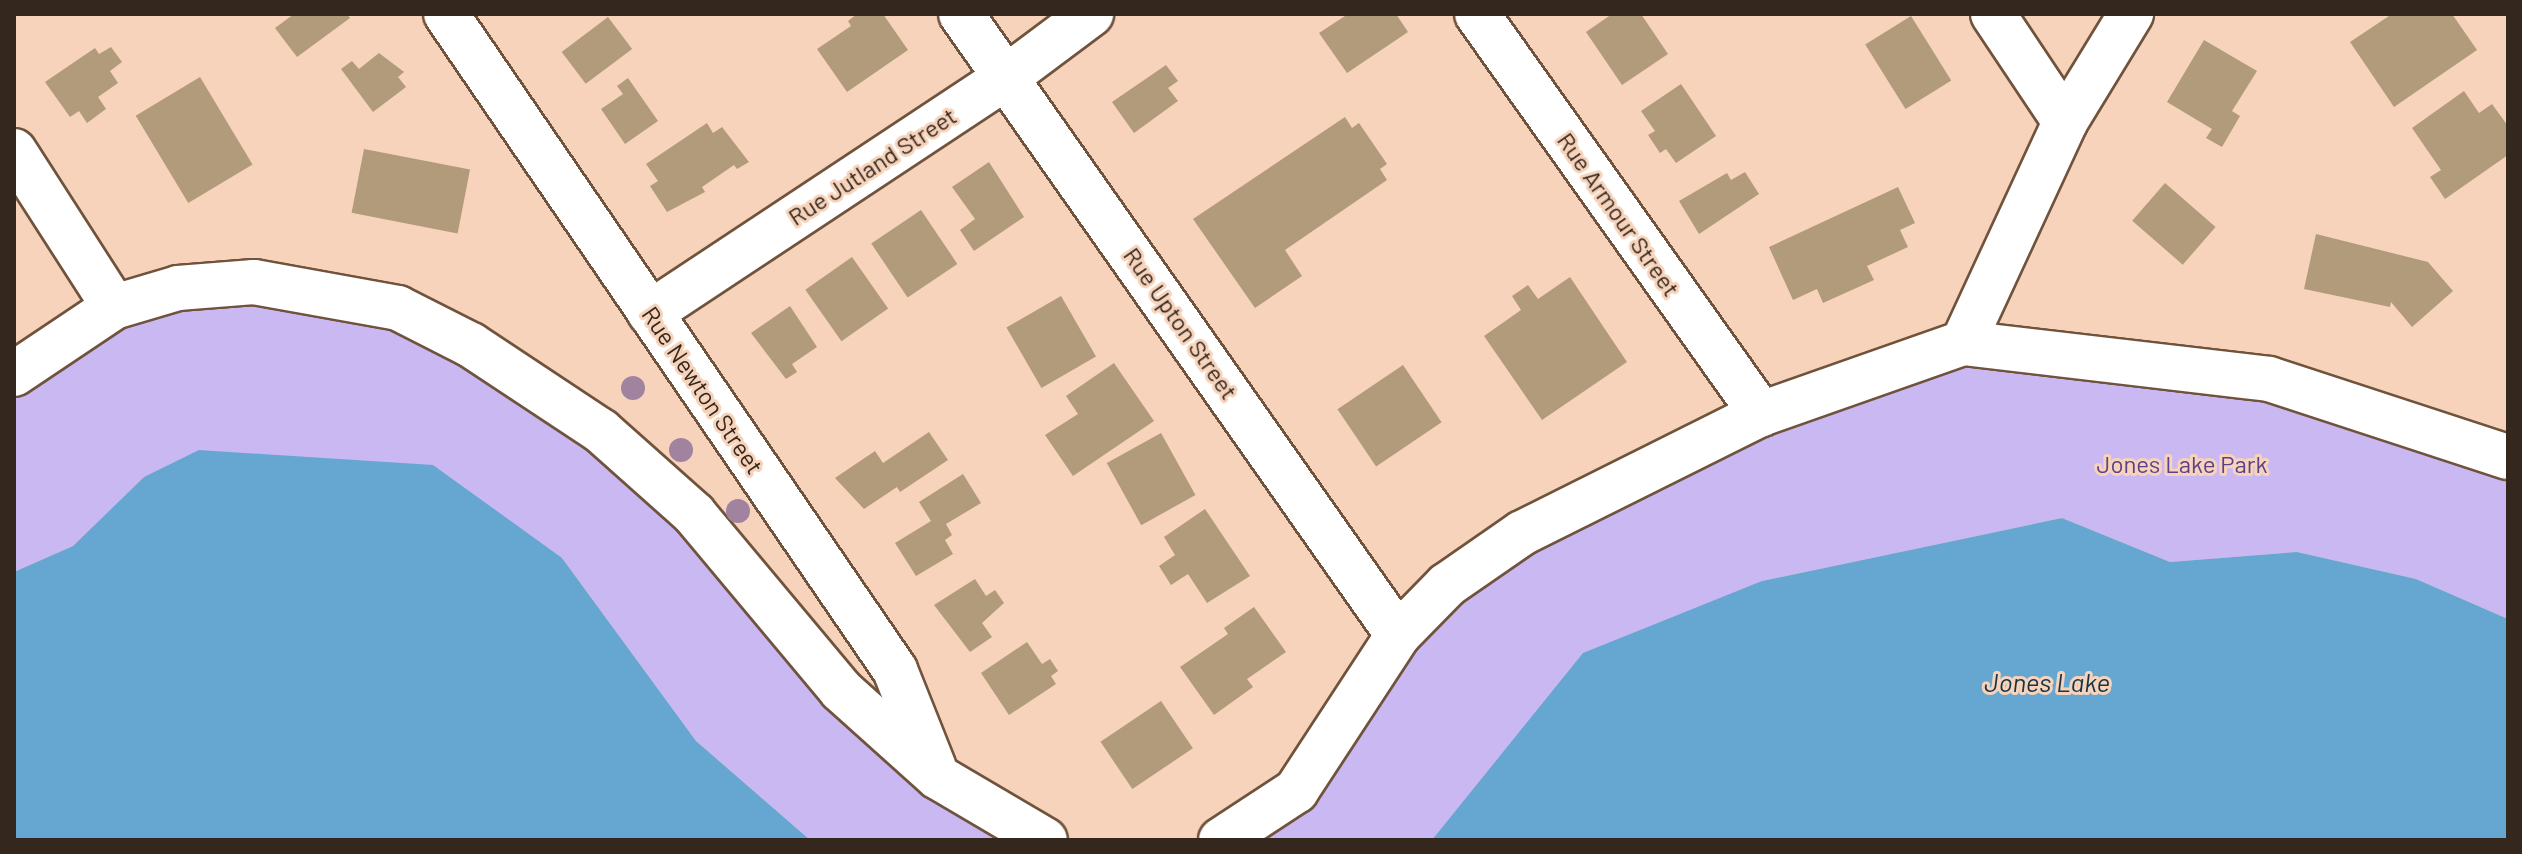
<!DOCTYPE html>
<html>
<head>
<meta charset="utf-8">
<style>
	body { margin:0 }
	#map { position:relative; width:2522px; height:854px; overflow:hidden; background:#f6d3ba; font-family:Barlow,sans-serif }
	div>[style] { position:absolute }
	.green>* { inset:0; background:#c9b8f2 }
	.water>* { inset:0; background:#66a7d1 }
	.building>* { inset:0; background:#b19b7b; transform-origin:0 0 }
	.roads { filter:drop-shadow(2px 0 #70533d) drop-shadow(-2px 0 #70533d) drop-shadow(0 2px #70533d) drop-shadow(0 -2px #70533d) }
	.minor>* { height:44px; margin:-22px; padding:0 22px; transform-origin:22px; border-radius:22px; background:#fff }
	.trees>* { width:24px; height:24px; margin:-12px; border-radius:50%; background:#a183a0 }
	span { translate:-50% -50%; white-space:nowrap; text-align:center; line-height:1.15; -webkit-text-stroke:6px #f6d3ba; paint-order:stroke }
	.street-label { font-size:24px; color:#34271e }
	.park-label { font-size:24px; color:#5b418b }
	.water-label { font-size:26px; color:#163446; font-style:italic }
	.frame { position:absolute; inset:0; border:16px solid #34271e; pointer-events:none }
</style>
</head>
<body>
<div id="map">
	<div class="green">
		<i style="clip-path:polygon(178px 288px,398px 308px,601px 431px,841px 690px,1045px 840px,810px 840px,696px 741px,562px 558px,144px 477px,73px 546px,14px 572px,14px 374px)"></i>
		<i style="clip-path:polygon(1963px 343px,2269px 379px,2508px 457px,2508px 619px,2416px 579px,2297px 552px,2170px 562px,2062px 518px,1762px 581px,1432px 840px,1221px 840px,1296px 791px,1447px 585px)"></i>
	</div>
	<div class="water">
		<i style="clip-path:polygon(199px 450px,433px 465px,562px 558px,696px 741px,810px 840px,14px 840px,14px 572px,73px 546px,144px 477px)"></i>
		<i style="clip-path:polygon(2062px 518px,2170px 562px,2297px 552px,2416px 579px,2508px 619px,2508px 840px,1432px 840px,1583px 653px,1762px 581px)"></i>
	</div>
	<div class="building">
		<i style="clip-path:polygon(294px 14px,347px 14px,350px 18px,297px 57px,275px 28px)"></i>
		<i style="clip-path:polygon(857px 14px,883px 14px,908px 50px,847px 92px,817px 49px,851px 26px,848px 21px)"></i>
		<i style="clip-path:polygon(1348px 14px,1396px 14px,1408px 32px,1347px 73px,1319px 33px)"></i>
		<i style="clip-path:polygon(1612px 14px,1641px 14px,1668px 54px,1622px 85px,1586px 32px)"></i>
		<i style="clip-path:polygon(2392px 14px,2452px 14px,2477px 50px,2394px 107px,2350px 42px)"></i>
		<i style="left:1911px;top:16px;width:76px;height:54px;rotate:58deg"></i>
		<i style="left:608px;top:17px;width:40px;height:58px;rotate:53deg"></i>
		<i style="clip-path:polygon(2204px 40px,2257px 71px,2232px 111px,2240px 116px,2222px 147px,2206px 138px,2212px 129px,2167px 102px)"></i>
		<i style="clip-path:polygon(111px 47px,122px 62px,110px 71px,118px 83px,98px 97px,106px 109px,87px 123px,79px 111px,70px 117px,45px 82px,95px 48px,99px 54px)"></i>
		<i style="clip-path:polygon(379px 53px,404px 72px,398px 77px,406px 87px,373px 112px,341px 69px,352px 61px,359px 69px)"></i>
		<i style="clip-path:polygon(1166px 65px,1178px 81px,1168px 88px,1178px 101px,1134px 133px,1112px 102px)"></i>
		<i style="left:200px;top:77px;width:102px;height:75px;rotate:59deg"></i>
		<i style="clip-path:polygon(628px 78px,658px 121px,625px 144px,601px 109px,623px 94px,617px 86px)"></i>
		<i style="clip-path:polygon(1681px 84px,1716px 136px,1676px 163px,1666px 149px,1660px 153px,1648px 135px,1655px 131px,1641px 111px)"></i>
		<i style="clip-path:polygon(2464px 91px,2479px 113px,2492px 104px,2508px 126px,2508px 155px,2445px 199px,2430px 177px,2441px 170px,2412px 128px)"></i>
		<i style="clip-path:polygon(1345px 117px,1352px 128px,1359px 123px,1387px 164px,1380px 169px,1387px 180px,1285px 250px,1302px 276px,1255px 308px,1193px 219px)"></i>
		<i style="clip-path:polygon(707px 123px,713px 133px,722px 127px,749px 162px,737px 169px,734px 165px,702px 187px,705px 192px,667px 212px,650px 186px,658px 181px,646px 164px)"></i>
		<i style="left:364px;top:149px;width:108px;height:65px;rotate:11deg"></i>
		<i style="clip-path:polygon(989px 162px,1024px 217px,974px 251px,960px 230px,975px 219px,952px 187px)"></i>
		<i style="clip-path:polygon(1745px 172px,1759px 194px,1699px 234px,1679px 201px,1727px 173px,1731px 180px)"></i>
		<i style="left:2165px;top:183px;width:67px;height:50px;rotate:41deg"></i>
		<i style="clip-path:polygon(1898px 187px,1915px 223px,1900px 230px,1908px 247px,1867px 266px,1874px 280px,1823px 303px,1817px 289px,1793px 300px,1769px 247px)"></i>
		<i style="left:921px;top:210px;width:65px;height:60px;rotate:56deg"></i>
		<i style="clip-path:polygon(2316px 234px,2428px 262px,2453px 291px,2412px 327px,2391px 302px,2390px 307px,2304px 289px)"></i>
		<i style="left:852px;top:257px;width:63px;height:57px;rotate:55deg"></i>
		<i style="clip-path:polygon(1570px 277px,1627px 362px,1542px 420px,1484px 336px,1521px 310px,1512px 296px,1528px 285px,1538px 299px)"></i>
		<i style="left:1061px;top:296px;width:70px;height:63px;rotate:60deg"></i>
		<i style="clip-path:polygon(790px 306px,817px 347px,792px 364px,797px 372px,786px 379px,751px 333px)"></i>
		<i style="clip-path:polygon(1114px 363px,1154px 421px,1073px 476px,1045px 435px,1078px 414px,1066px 396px)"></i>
		<i style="left:1403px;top:365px;width:69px;height:79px;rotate:56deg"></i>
		<i style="clip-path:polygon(929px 432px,948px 460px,900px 492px,897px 487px,864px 509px,835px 478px,875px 451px,883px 463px)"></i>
		<i style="left:1161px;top:433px;width:71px;height:62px;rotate:61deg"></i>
		<i style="clip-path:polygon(963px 474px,981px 503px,946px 524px,952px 535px,945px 540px,953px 554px,916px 576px,895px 543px,931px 521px,919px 502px)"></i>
		<i style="clip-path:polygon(1205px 509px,1250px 576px,1207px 603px,1188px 574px,1171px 585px,1159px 566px,1175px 555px,1164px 537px)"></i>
		<i style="clip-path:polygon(975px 579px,986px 596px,995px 590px,1004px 603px,982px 623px,992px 637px,970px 652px,934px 605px)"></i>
		<i style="clip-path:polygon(1254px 607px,1286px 652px,1247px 679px,1253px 687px,1214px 715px,1180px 667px,1228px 634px,1224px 628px)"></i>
		<i style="clip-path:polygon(1027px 642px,1042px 664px,1050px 659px,1058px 671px,1051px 676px,1056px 684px,1009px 715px,981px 673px)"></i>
		<i style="left:1161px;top:701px;width:57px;height:73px;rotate:56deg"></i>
	</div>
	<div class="roads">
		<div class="minor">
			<i style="left:446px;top:14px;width:795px;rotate:55.61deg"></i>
			<i style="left:895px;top:670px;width:105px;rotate:68.3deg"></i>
			<i style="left:961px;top:14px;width:759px;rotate:54.87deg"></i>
			<i style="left:1477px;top:14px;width:491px;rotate:54.6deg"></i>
			<i style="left:1993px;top:14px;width:130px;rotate:56.3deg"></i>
			<i style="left:14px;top:151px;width:185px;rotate:57.3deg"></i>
			<i style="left:650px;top:313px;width:424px;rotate:-33.5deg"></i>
			<i style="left:1004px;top:79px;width:109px;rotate:-36.8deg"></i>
			<i style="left:1963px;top:343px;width:243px;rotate:-65.2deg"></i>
			<i style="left:2065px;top:122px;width:127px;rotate:-58.6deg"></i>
			<i style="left:14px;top:374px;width:120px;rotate:-33.8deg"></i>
			<i style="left:114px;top:307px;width:67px;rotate:-16.5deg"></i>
			<i style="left:178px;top:288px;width:76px;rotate:-4.5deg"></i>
			<i style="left:254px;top:282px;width:146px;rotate:10.2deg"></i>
			<i style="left:398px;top:308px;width:82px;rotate:26.9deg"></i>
			<i style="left:471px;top:345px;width:156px;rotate:33.5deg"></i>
			<i style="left:601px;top:431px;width:125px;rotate:41.7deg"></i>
			<i style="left:694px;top:514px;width:229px;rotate:50.1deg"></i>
			<i style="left:841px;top:690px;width:130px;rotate:41.9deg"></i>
			<i style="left:938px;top:777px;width:124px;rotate:30.5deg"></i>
			<i style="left:1221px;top:840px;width:90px;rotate:-33.2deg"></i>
			<i style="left:1296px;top:791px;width:186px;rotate:-56.8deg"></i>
			<i style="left:1398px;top:635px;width:70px;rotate:-45.6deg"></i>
			<i style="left:1447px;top:585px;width:91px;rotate:-34.7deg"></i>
			<i style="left:1522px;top:533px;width:267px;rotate:-26.5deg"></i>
			<i style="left:1761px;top:414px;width:214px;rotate:-19.4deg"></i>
			<i style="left:1963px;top:343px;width:308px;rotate:6.7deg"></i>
			<i style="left:2269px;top:379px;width:251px;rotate:18.1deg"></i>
		</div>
	</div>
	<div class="trees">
		<i style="left:633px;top:388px"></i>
		<i style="left:681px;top:450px"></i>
		<i style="left:738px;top:511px"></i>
	</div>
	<div class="street-label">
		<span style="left:872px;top:166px;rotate:-33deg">Rue Jutland Street</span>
		<span style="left:1619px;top:214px;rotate:55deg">Rue Armour Street</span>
		<span style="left:1181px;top:323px;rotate:55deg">Rue Upton Street</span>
		<span style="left:703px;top:390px;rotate:56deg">Rue Newton Street</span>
	</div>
	<div class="park-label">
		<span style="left:2182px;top:464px">Jones Lake Park</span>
	</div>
	<div class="water-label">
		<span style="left:2047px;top:682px">Jones Lake</span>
	</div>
	<div class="frame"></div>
</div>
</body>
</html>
